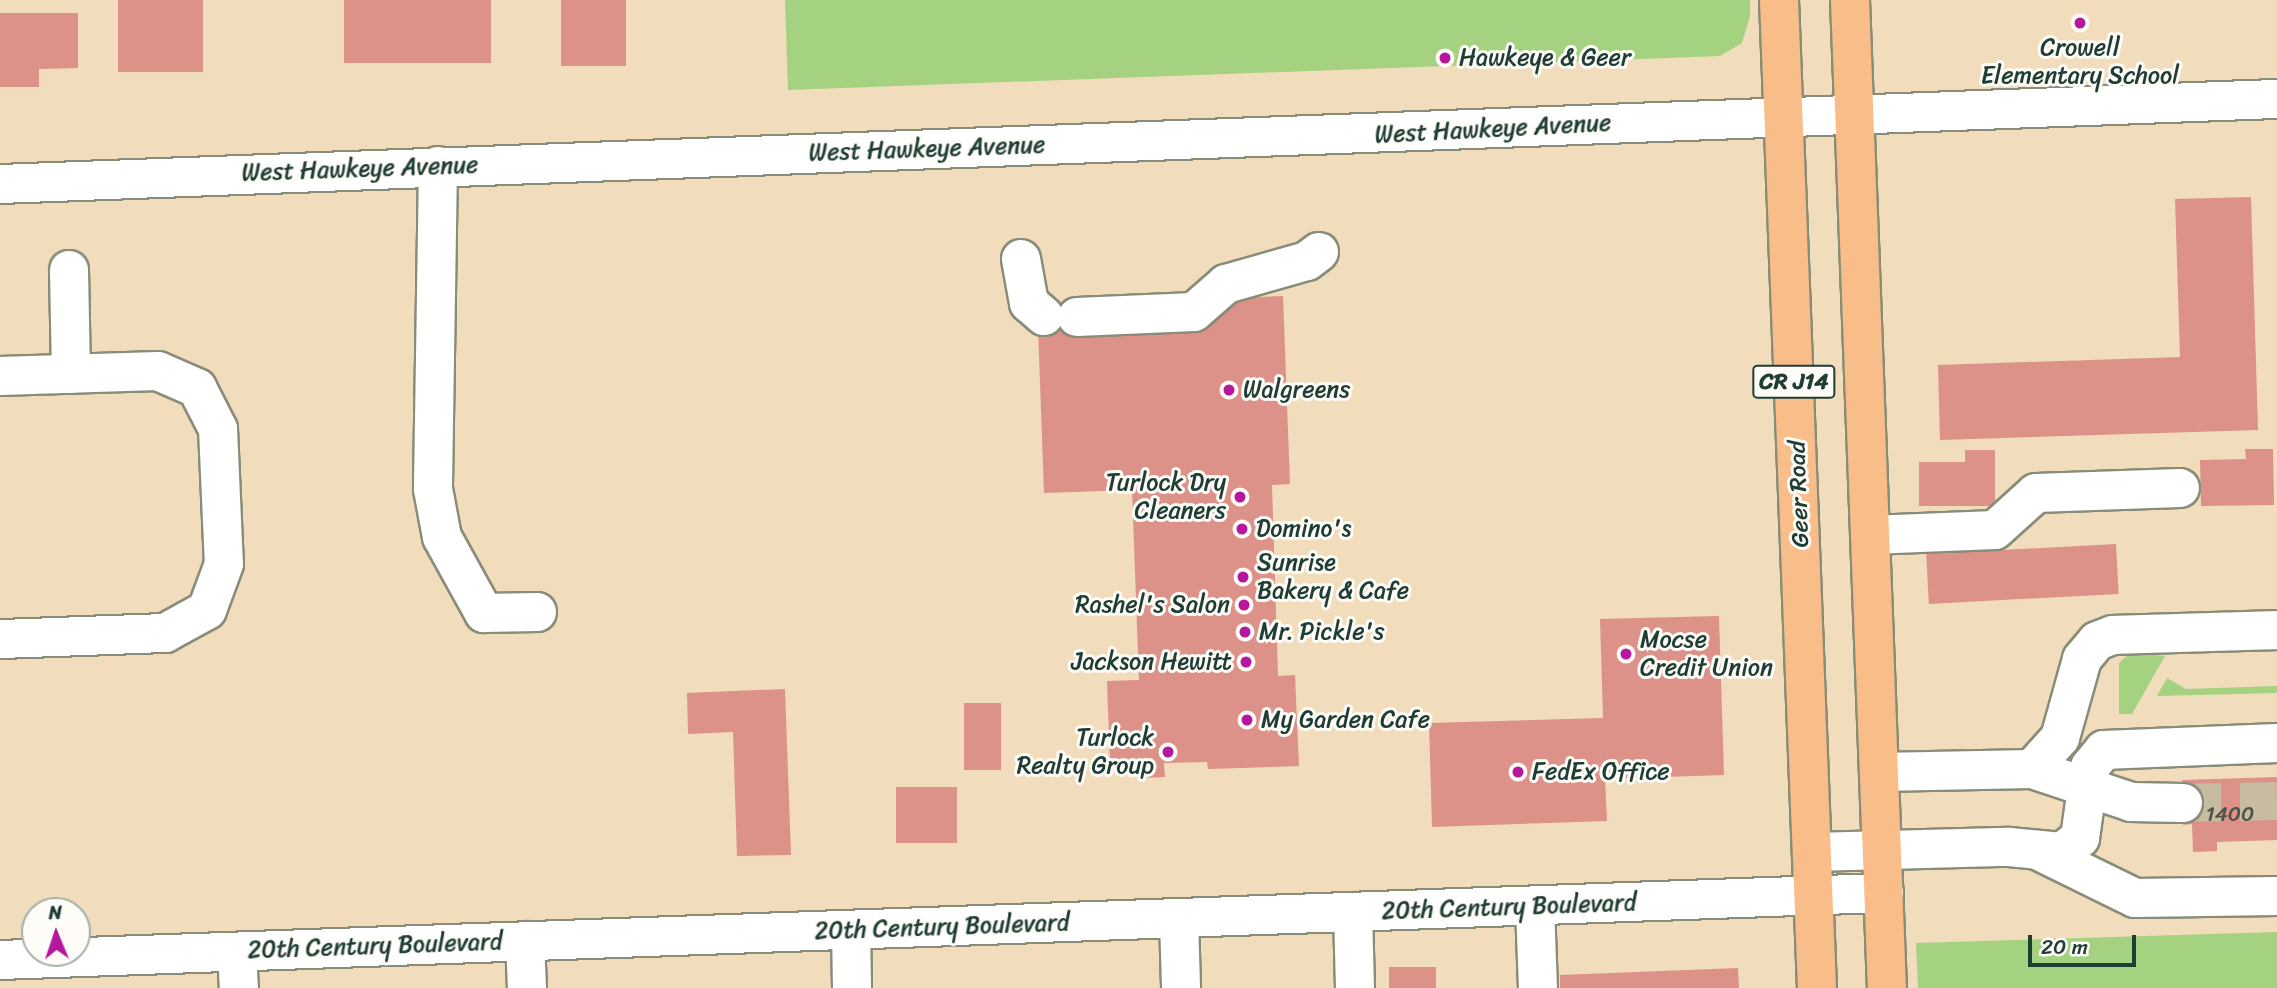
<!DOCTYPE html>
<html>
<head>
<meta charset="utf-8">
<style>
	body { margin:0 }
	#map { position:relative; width:2277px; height:988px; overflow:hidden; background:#f1dcbc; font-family:Sriracha,sans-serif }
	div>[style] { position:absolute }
	.green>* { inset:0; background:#a4d280 }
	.building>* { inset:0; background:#dc9189; transform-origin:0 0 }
	.minor-tunnel>* { height:38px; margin-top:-19px; transform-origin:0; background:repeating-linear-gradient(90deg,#c7bca1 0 38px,transparent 0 57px) }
	.roads { filter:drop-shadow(2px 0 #888c78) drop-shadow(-2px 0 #888c78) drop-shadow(0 2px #888c78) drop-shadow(0 -2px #888c78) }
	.minor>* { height:38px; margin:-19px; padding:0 19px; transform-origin:19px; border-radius:19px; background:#fff }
	.major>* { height:38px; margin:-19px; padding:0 19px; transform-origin:19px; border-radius:19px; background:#f8bd89 }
	.dots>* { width:19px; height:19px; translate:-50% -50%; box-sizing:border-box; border:4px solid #fdfcf7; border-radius:50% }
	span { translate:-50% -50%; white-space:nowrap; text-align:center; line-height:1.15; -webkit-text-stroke:6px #fdfcf7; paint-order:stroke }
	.number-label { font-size:21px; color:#4e5249 }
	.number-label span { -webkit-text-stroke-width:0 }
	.shield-label span { padding:2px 5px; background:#fdfcf7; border:2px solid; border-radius:5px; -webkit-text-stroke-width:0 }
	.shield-label { font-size:23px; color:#1f3d34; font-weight:700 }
	.poi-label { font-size:24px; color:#1f3d34 }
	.left { translate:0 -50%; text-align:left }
	.right { translate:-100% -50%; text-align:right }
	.street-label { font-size:24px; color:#1f3d34 }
	.north { position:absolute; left:21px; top:897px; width:70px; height:70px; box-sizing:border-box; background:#fdfcf7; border:2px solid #a4b0a9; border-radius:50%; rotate:358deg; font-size:19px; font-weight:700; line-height:28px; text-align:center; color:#1f3d34 }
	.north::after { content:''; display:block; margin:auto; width:24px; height:32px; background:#b5179e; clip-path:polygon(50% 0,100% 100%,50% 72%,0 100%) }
	.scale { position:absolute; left:2028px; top:935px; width:108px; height:32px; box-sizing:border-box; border:4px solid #1f3d34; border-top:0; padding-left:9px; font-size:21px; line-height:24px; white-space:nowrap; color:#1f3d34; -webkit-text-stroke:5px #fdfcf7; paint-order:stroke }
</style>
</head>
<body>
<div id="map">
	<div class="green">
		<i style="clip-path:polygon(785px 0,1750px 0,1750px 16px,1742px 43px,1720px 56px,788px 90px)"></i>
		<i style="clip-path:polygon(2130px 653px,2165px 656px,2132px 714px,2119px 714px,2119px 663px)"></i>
		<i style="clip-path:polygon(2167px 678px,2186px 689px,2277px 686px,2277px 693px,2157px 696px)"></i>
		<i style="clip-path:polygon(2277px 932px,2277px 988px,1918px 988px,1916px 943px)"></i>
	</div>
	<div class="building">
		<i style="left:118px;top:0;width:85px;height:72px"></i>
		<i style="left:344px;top:0;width:147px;height:63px"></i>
		<i style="left:561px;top:0;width:65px;height:66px"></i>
		<i style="clip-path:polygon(0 13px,78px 13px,78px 68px,39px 69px,39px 87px,0 87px)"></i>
		<i style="clip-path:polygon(2251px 197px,2258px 430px,1940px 440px,1938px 365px,2180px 357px,2175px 199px)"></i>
		<i style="clip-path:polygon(1283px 296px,1290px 484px,1272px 485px,1278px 676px,1295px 675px,1299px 766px,1208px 769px,1207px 762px,1164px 763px,1165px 777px,1141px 778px,1141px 763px,1110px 764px,1107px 681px,1139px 680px,1132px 490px,1044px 493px,1038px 328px,1044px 303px,1077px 302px,1078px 325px,1216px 320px,1215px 299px)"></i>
		<i style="clip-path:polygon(2245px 449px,2273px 449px,2274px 505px,2201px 506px,2200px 460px,2246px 459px)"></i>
		<i style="clip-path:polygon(1965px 450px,1995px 450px,1995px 506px,1919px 506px,1919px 462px,1965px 462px)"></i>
		<i style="left:2116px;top:544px;width:50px;height:190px;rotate:87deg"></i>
		<i style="clip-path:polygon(1719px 616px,1724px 775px,1605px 779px,1607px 821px,1432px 827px,1429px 723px,1603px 718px,1600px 619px)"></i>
		<i style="clip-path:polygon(785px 689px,791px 855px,737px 856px,733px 732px,688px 734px,687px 693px)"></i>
		<i style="left:964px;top:703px;width:37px;height:67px"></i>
		<i style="clip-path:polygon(2277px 777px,2277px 840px,2217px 842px,2217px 851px,2193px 852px,2192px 824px,2183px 825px,2182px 780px)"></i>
		<i style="left:957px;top:787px;width:56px;height:61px;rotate:90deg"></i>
		<i style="left:1436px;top:967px;width:21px;height:47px;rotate:90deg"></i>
		<i style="clip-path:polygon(1738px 968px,1739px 988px,1560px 988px,1560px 975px)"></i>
	</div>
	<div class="minor-tunnel">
		<i style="left:2183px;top:803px;width:94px;rotate:-1.2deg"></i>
	</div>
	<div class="roads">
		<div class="minor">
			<i style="left:438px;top:166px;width:323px;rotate:90.9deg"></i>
			<i style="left:433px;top:489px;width:49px;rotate:79.4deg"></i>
			<i style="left:442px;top:537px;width:87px;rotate:61.1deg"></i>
			<i style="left:484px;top:613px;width:53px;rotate:-1.1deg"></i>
			<i style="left:0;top:184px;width:2279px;rotate:-2.14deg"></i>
			<i style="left:1021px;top:259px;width:45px;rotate:79.7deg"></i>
			<i style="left:1029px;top:303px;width:20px;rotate:41deg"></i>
			<i style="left:69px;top:270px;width:104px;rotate:88.9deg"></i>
			<i style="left:1077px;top:317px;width:117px;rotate:-2.4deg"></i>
			<i style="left:1194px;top:312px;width:43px;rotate:-41.2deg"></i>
			<i style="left:1226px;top:284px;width:84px;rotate:-15.9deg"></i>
			<i style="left:1307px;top:261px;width:15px;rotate:-37deg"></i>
			<i style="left:0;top:376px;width:158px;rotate:-1.8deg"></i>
			<i style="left:158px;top:371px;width:43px;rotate:23.6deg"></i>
			<i style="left:197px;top:388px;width:46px;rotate:62.9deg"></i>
			<i style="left:218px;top:429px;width:135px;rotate:87.5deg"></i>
			<i style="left:224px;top:564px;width:49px;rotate:110.3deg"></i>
			<i style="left:207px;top:610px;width:48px;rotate:151.3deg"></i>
			<i style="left:165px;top:633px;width:165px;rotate:177.9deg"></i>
			<i style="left:1870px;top:535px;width:125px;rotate:-2.3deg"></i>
			<i style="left:1995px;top:530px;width:55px;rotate:-42.1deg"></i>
			<i style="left:2036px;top:493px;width:144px;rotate:-2deg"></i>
			<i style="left:2032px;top:769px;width:42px;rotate:-47.9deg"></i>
			<i style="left:2060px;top:738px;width:82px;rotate:-74.4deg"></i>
			<i style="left:2082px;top:659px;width:23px;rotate:-50deg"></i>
			<i style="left:2097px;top:641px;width:17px;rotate:-21deg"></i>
			<i style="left:2113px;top:635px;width:164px;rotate:-1.7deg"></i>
			<i style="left:1879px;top:772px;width:153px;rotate:-1.1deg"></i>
			<i style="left:2032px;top:769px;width:104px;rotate:18.4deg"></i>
			<i style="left:2131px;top:802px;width:52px;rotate:1.1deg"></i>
			<i style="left:2039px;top:851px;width:107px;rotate:26.1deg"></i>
			<i style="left:2135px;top:898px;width:142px;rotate:-0.8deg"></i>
			<i style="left:1812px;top:852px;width:197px;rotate:-1.5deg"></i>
			<i style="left:2009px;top:847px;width:53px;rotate:5.4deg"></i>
			<i style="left:2062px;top:852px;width:23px;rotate:-38deg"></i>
			<i style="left:2080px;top:838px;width:72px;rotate:-82deg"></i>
			<i style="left:2090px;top:767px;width:22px;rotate:-51deg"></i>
			<i style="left:2104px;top:750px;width:173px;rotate:-2.3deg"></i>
			<i style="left:1535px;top:907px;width:81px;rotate:87.9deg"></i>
			<i style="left:1353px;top:912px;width:76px;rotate:88.5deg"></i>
			<i style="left:1179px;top:919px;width:69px;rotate:88.3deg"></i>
			<i style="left:851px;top:930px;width:58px;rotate:89deg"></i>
			<i style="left:525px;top:941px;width:47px;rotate:87.6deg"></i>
			<i style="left:237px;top:952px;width:36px;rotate:87deg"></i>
			<i style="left:0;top:960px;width:1885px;rotate:-2.04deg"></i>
		</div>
		<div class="major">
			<i style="left:1779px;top:0;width:989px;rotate:87.8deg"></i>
			<i style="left:1850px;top:0;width:989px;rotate:87.86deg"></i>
		</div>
	</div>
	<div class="dots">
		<i style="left:2080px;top:23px;background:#b5179e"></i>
		<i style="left:1445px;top:58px;background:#b5179e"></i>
		<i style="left:1229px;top:390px;background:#b5179e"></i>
		<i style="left:1240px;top:497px;background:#b5179e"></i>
		<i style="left:1242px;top:529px;background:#b5179e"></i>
		<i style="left:1243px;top:577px;background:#b5179e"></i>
		<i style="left:1244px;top:605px;background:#b5179e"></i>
		<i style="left:1245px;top:632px;background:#b5179e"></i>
		<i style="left:1626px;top:654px;background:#b5179e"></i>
		<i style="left:1246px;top:662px;background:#b5179e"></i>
		<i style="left:1247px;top:720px;background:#b5179e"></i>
		<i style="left:1168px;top:752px;background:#b5179e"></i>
		<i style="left:1518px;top:772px;background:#b5179e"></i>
	</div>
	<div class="number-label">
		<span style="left:2230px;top:814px">1400</span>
	</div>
	<div class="shield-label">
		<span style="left:1794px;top:382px">CR J14</span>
	</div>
	<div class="poi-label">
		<span style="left:2080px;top:62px">Crowell<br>Elementary School</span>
		<span class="left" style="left:1459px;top:58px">Hawkeye &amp; Geer</span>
		<span class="left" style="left:1243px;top:390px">Walgreens</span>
		<span class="right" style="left:1226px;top:497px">Turlock Dry<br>Cleaners</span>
		<span class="left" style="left:1256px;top:529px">Domino's</span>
		<span class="left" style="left:1257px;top:577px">Sunrise<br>Bakery &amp; Cafe</span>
		<span class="right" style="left:1230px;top:605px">Rashel's Salon</span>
		<span class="left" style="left:1259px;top:632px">Mr. Pickle's</span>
		<span class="left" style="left:1640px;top:654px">Mocse<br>Credit Union</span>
		<span class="right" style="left:1232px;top:662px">Jackson Hewitt</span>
		<span class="left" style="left:1261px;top:720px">My Garden Cafe</span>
		<span class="right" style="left:1154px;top:752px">Turlock<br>Realty Group</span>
		<span class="left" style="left:1532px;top:772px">FedEx Office</span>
	</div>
	<div class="street-label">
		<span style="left:1493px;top:129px;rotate:-3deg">West Hawkeye Avenue</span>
		<span style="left:927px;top:149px;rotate:-2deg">West Hawkeye Avenue</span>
		<span style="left:360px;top:169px;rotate:-2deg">West Hawkeye Avenue</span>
		<span style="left:1799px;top:494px;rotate:-92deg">Geer Road</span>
		<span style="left:1509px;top:907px;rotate:-2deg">20th Century Boulevard</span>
		<span style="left:942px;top:927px;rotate:-2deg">20th Century Boulevard</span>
		<span style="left:375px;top:946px;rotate:-2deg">20th Century Boulevard</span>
	</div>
	<div class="north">N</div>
	<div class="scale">20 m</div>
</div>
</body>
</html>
